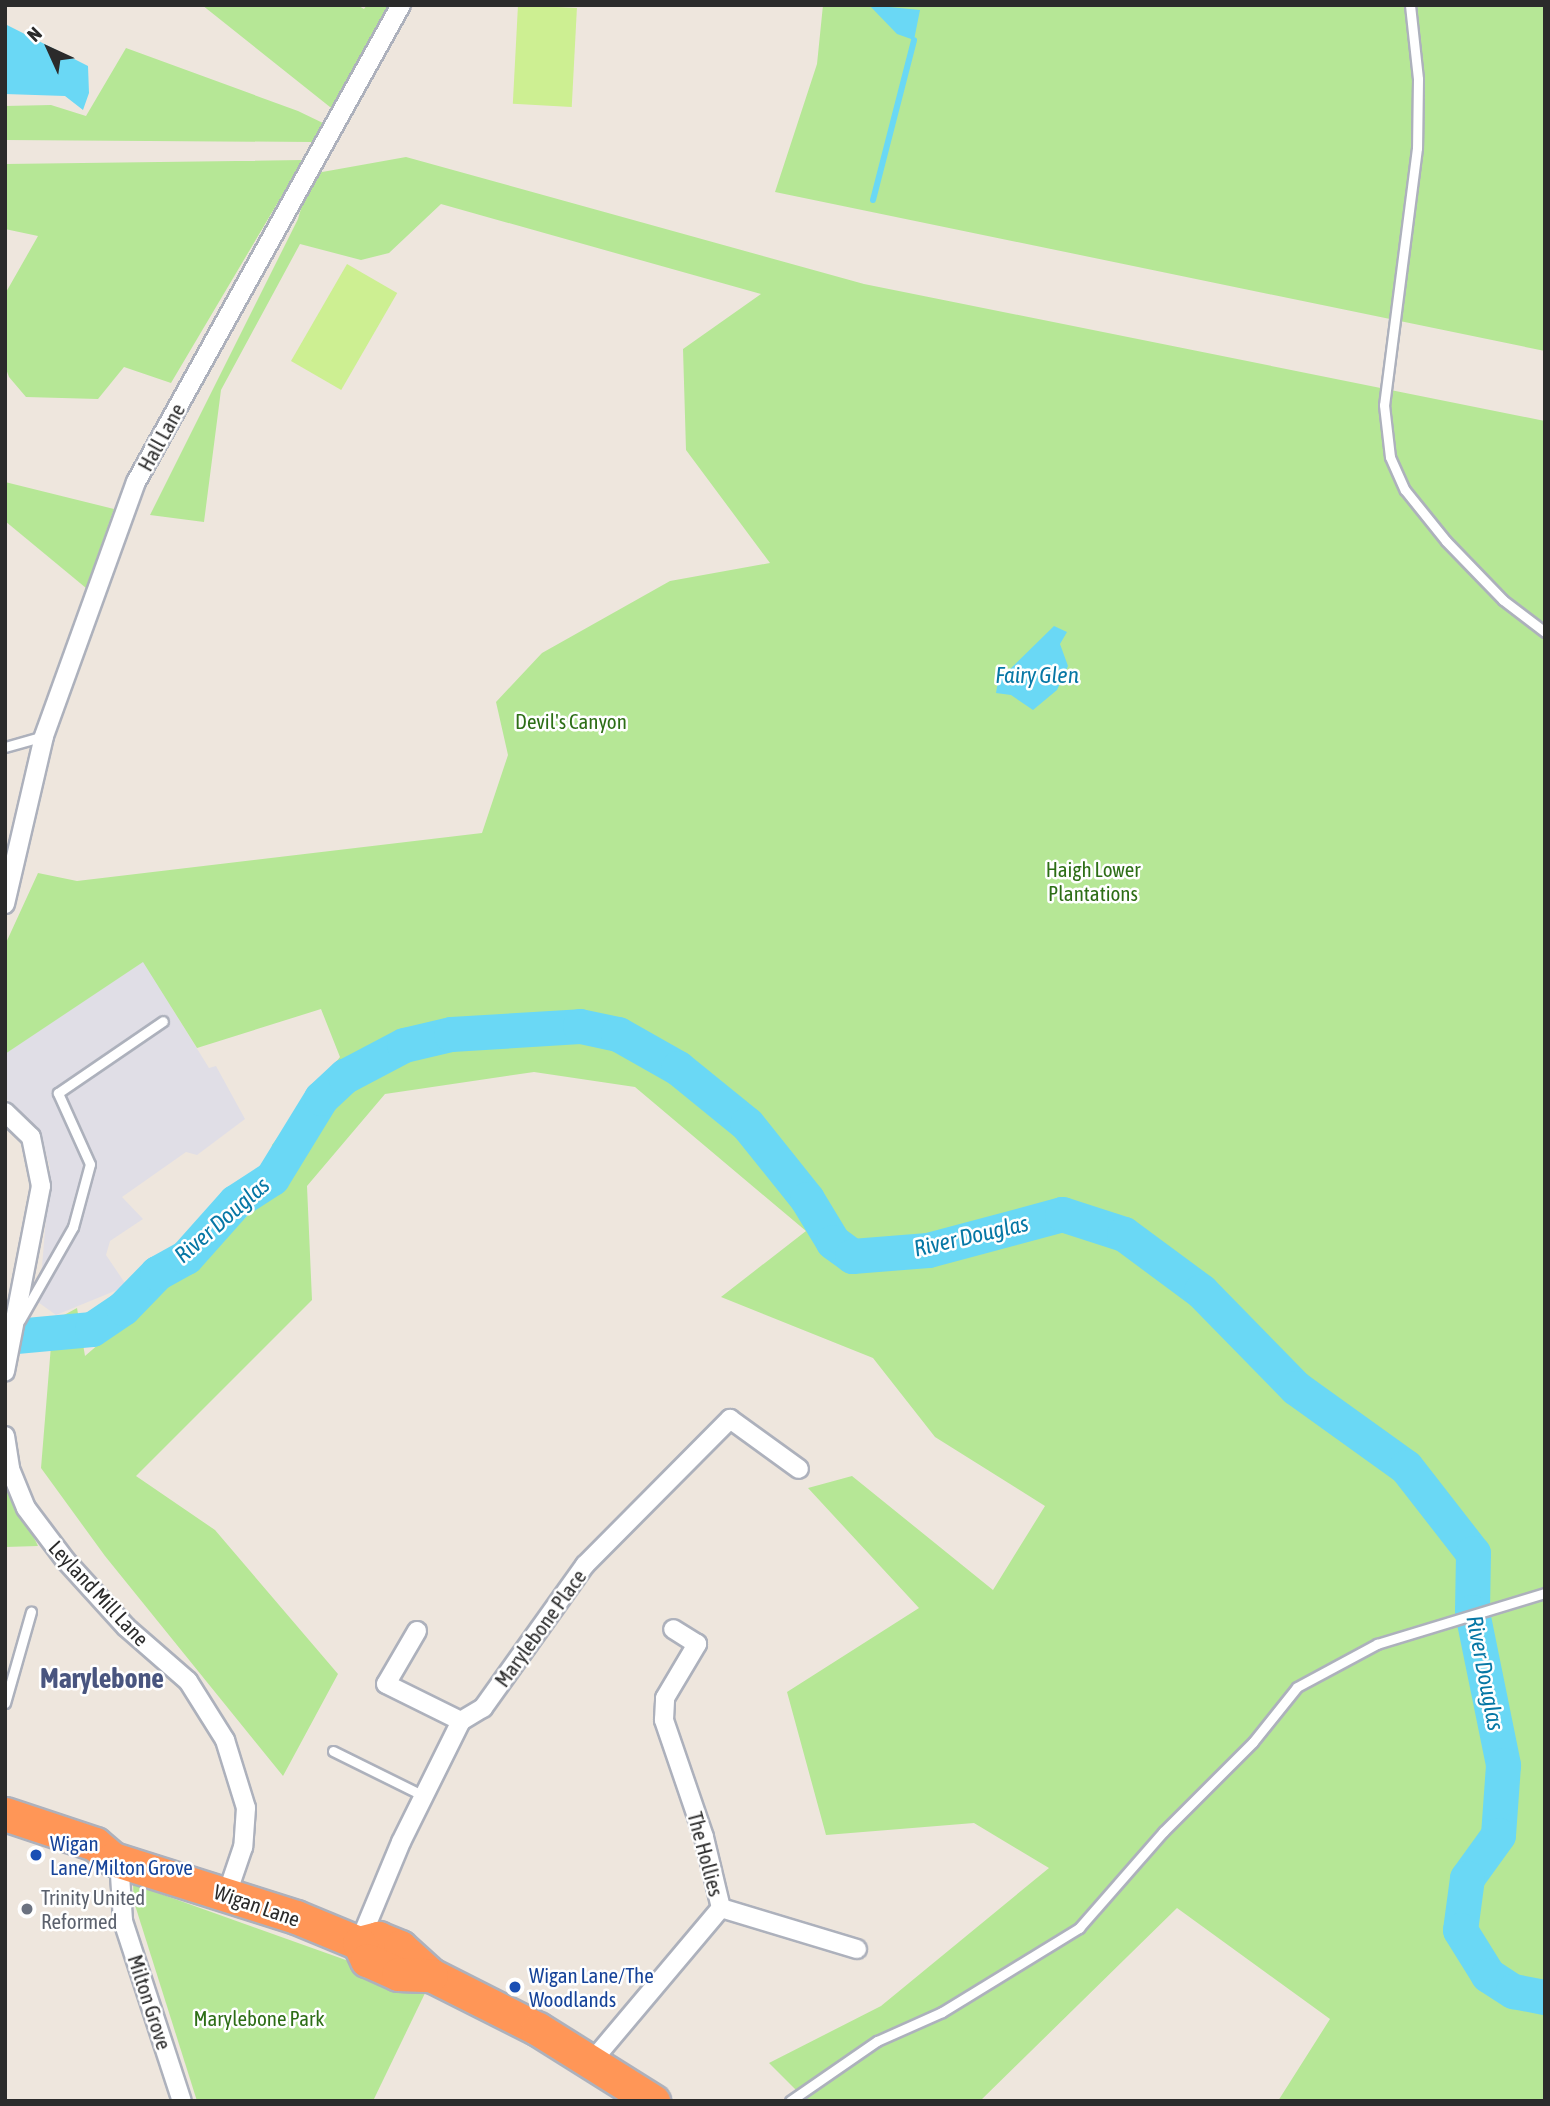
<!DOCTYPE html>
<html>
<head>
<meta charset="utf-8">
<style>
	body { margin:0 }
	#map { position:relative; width:1550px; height:2106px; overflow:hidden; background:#eee6dd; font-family:"Asap Condensed",sans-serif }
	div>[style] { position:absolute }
	.industrial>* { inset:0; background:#e0dee6 }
	.green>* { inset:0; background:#b6e796 }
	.pitch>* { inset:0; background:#cdef92; transform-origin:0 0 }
	.water>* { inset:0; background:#6ad8f5 }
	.stream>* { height:6px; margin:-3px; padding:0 3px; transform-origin:3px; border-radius:3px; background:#6ad8f5 }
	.river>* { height:35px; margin:-17.5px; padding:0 17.5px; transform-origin:17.5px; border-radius:17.5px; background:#6ad8f5 }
	.roads { filter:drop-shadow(2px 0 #adb1bc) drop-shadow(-2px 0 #adb1bc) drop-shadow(0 2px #adb1bc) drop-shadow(0 -2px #adb1bc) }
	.lane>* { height:9px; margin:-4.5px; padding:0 4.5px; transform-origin:4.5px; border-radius:4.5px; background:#fff }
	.street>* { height:18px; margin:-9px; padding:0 9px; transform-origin:9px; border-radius:9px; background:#fff }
	.highway>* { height:33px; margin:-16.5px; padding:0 16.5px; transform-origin:16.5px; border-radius:16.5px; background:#ff9657 }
	.dots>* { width:19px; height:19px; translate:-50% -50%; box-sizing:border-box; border:4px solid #fff; border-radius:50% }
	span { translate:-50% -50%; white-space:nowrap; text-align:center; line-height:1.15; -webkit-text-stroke:5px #fff; paint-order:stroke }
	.street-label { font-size:21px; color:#2b2b2b }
	.park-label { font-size:21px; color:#2d6e16 }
	.transit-label { font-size:21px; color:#164399 }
	.left { translate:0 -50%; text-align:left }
	.worship-label { font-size:21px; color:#5b616d }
	.water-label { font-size:23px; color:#0677a5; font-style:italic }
	.district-label { font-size:28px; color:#49557f; font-weight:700 }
	.frame { position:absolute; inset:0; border:7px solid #2b2b2b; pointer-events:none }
	.north { position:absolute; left:14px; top:14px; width:70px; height:70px; -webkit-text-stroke:5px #fff; paint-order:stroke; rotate:315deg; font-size:19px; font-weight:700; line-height:28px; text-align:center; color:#2b2b2b }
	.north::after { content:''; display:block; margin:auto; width:24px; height:32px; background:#2b2b2b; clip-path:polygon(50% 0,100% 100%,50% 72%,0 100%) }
</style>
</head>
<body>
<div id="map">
	<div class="industrial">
		<i style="clip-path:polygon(123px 897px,164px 995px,209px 1068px,216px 1066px,245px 1119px,197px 1155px,186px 1152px,122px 1197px,143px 1219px,110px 1241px,106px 1255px,127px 1286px,56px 1315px,31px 1297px,42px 1267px,50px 1168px,42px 1138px,5px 1097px,5px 969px)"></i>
	</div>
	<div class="green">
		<i style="clip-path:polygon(202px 5px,357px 5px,364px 9px,367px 5px,396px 5px,335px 111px)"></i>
		<i style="clip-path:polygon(823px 5px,1545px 5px,1545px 351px,775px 192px,817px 64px)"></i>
		<i style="clip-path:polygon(126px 48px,298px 111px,325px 124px,312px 142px,5px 140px,5px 106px,51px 105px,86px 116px)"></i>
		<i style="clip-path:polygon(406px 157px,864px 284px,1545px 421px,1545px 2101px,1278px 2101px,1330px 2019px,1177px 1908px,980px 2101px,807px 2101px,769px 2063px,881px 2006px,1049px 1868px,974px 1823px,826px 1835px,787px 1692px,919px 1608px,808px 1488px,852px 1476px,993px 1590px,1045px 1506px,935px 1437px,873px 1358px,721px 1297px,806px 1231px,635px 1087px,534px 1072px,385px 1094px,307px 1186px,312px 1300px,136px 1476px,215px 1530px,338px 1674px,283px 1776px,105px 1556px,41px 1468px,53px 1321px,77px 1308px,85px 1356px,267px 1199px,272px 1145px,340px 1057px,321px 1009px,197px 1048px,143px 962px,5px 1054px,5px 945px,38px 873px,77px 881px,482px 833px,508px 755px,496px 702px,542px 653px,670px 581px,770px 563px,686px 450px,683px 349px,761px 294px,441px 204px,389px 253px,361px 260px,300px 244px,221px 390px,204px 522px,150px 515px,298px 219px,311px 174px)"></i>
		<i style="clip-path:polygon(303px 160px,171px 383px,124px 367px,98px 399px,26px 397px,9px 377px,5px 366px,5px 294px,38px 236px,5px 229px,5px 164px)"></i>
		<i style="clip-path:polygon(5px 482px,114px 509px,86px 588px,5px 521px)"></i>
		<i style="clip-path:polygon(5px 1477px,38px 1546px,5px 1547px)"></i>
		<i style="clip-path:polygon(133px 1884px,427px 1989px,373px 2101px,197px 2101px,134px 1902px)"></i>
	</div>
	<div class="pitch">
		<i style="left:518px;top:5px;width:59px;height:99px;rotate:3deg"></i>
		<i style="left:347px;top:264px;width:58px;height:112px;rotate:30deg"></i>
	</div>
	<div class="water">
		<i style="clip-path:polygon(869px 5px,920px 10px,914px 40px,897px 34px)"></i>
		<i style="clip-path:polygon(5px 24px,88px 66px,89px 93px,83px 110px,65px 96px,5px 94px)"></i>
		<i style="clip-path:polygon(1054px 626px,1067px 632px,1060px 644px,1068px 666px,1057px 690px,1033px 710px,1011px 695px,996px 693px,998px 681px)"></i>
	</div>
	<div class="stream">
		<i style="left:873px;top:200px;width:165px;rotate:-75.6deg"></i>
	</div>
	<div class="river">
		<i style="left:5px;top:1337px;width:87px;rotate:-5.3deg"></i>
		<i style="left:92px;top:1329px;width:37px;rotate:-34deg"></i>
		<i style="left:123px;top:1308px;width:49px;rotate:-45.8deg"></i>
		<i style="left:157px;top:1273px;width:33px;rotate:-29deg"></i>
		<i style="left:186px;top:1257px;width:74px;rotate:-48.3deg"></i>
		<i style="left:235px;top:1202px;width:44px;rotate:-33deg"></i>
		<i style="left:272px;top:1178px;width:94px;rotate:-58.5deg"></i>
		<i style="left:321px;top:1098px;width:33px;rotate:-43deg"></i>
		<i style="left:345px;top:1076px;width:67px;rotate:-27.7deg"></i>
		<i style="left:404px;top:1045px;width:48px;rotate:-13.2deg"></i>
		<i style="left:451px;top:1034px;width:129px;rotate:-3.5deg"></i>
		<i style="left:580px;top:1026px;width:39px;rotate:12deg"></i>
		<i style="left:618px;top:1034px;width:69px;rotate:29.5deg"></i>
		<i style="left:678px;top:1068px;width:89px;rotate:39.1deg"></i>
		<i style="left:747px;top:1124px;width:96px;rotate:51.3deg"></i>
		<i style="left:807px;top:1199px;width:50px;rotate:58.8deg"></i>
		<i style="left:833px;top:1242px;width:24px;rotate:36deg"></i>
		<i style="left:852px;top:1256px;width:76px;rotate:-4.5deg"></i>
		<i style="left:928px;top:1250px;width:139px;rotate:-15deg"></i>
		<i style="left:1062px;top:1214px;width:65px;rotate:17.9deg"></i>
		<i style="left:1124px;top:1234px;width:96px;rotate:36.5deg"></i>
		<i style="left:1201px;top:1291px;width:136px;rotate:45.6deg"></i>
		<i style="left:1296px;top:1388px;width:135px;rotate:35.7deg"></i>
		<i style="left:1406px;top:1467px;width:109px;rotate:52.1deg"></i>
		<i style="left:1473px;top:1553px;width:59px;rotate:91deg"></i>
		<i style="left:1472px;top:1612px;width:156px;rotate:78.5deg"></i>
		<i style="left:1503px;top:1765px;width:70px;rotate:94.1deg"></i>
		<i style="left:1498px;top:1835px;width:53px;rotate:125.8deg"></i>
		<i style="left:1467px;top:1878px;width:52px;rotate:97.7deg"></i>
		<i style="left:1460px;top:1930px;width:53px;rotate:58.1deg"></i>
		<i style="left:1488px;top:1975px;width:30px;rotate:33deg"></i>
		<i style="left:1513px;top:1991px;width:33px;rotate:11deg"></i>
	</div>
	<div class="roads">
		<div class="lane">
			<i style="left:1410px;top:5px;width:74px;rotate:83.8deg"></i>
			<i style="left:1418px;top:79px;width:69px;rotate:90.8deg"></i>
			<i style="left:1417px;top:148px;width:259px;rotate:97.3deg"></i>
			<i style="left:1384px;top:405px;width:52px;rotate:83.4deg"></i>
			<i style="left:1390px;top:457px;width:36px;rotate:66deg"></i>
			<i style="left:1405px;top:490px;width:65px;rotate:51.2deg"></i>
			<i style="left:1446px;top:541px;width:82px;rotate:46deg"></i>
			<i style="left:1503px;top:600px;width:53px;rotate:37.3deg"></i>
			<i style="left:5px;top:747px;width:41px;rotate:-15.8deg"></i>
			<i style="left:20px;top:1320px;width:107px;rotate:-60.3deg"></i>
			<i style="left:73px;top:1227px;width:65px;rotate:-74.9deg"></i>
			<i style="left:90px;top:1164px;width:78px;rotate:-114.3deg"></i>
			<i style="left:58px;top:1093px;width:127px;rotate:-34.4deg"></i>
			<i style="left:5px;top:1703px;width:95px;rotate:-74.1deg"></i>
			<i style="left:333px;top:1751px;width:102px;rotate:26.3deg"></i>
			<i style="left:790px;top:2101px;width:106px;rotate:-34.6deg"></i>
			<i style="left:877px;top:2041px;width:71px;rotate:-24deg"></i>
			<i style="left:942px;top:2012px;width:161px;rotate:-31.5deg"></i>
			<i style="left:1079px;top:1928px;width:128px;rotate:-48.8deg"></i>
			<i style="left:1163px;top:1832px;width:127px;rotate:-45deg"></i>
			<i style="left:1253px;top:1742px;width:70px;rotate:-51.3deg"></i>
			<i style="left:1297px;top:1687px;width:91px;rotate:-28.3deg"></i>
			<i style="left:1377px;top:1644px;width:176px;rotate:-16.9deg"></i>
		</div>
		<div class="street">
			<i style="left:5px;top:904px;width:172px;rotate:-76.9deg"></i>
			<i style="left:44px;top:736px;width:270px;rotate:-70.1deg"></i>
			<i style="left:136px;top:482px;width:546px;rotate:-60.95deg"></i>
			<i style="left:5px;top:1112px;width:36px;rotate:44deg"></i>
			<i style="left:31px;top:1137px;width:50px;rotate:78.5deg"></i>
			<i style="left:41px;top:1186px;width:189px;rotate:101deg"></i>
			<i style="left:5px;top:1436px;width:33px;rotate:81deg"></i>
			<i style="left:10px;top:1469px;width:42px;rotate:67.7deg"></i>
			<i style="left:26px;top:1508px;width:66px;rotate:53deg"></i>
			<i style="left:66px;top:1561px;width:89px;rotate:47.7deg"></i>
			<i style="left:126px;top:1627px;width:82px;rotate:41.1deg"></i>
			<i style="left:188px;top:1681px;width:70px;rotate:57.9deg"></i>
			<i style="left:225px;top:1740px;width:71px;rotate:72.8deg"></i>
			<i style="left:246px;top:1808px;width:39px;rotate:94deg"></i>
			<i style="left:243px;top:1847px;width:50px;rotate:108.8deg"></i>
			<i style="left:417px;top:1631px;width:61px;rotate:120.3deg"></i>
			<i style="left:386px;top:1684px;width:84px;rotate:26.3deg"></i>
			<i style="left:119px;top:1860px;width:61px;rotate:86.2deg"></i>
			<i style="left:123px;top:1921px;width:189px;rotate:71.9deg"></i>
			<i style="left:721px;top:1908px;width:142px;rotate:16.8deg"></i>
			<i style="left:359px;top:1943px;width:109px;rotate:-67.4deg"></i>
			<i style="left:401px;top:1842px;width:135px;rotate:-63.6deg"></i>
			<i style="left:461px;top:1721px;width:26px;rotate:-31deg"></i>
			<i style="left:483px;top:1708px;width:176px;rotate:-54.5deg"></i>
			<i style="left:585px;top:1565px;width:206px;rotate:-45.2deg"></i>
			<i style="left:730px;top:1419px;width:85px;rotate:35.9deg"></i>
			<i style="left:593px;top:2060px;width:199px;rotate:-49.9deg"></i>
			<i style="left:721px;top:1908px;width:73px;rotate:-103.5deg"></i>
			<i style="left:704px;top:1837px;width:124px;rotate:-108.9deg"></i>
			<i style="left:664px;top:1720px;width:22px;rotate:-87deg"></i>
			<i style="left:665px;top:1698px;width:63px;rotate:-59.3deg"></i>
			<i style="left:697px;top:1644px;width:28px;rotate:-148deg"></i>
		</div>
		<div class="highway">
			<i style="left:5px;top:1814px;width:95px;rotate:18.4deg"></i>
			<i style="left:95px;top:1844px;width:23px;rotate:40deg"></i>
			<i style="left:113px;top:1859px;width:192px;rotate:17.6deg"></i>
			<i style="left:296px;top:1917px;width:68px;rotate:22.4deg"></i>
			<i style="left:359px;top:1943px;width:20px;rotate:-15deg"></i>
			<i style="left:378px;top:1938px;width:24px;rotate:22deg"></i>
			<i style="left:400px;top:1947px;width:42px;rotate:42.1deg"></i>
			<i style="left:431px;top:1975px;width:120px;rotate:26.8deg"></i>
			<i style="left:538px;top:2029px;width:136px;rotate:32.1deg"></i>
			<i style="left:359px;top:1943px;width:19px;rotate:65deg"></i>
			<i style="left:367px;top:1960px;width:34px;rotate:24deg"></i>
			<i style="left:398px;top:1974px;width:33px;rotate:2deg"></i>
		</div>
	</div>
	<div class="dots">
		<i style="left:36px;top:1855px;background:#1a4fb4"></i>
		<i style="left:27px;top:1909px;background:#6b7280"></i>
		<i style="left:515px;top:1987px;background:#1a4fb4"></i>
	</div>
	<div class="street-label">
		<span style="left:161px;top:437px;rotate:-61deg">Hall Lane</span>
		<span style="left:99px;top:1593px;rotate:47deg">Leyland Mill Lane</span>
		<span style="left:540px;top:1628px;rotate:-54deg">Marylebone Place</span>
		<span style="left:706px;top:1854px;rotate:75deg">The Hollies</span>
		<span style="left:257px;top:1905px;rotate:19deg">Wigan Lane</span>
		<span style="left:150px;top:2002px;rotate:72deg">Milton Grove</span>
	</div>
	<div class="park-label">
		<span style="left:571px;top:721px">Devil's Canyon</span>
		<span style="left:1093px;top:881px">Haigh Lower<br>Plantations</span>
		<span style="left:259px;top:2018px">Marylebone Park</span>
	</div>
	<div class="transit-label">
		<span class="left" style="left:50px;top:1855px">Wigan<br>Lane/Milton Grove</span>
		<span class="left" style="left:529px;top:1987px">Wigan Lane/The<br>Woodlands</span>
	</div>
	<div class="worship-label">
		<span class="left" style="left:41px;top:1909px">Trinity United<br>Reformed</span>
	</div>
	<div class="water-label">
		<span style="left:1037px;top:675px">Fairy Glen</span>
		<span style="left:222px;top:1220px;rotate:-41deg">River Douglas</span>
		<span style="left:971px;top:1236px;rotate:-13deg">River Douglas</span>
		<span style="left:1485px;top:1673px;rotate:79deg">River Douglas</span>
	</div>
	<div class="district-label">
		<span style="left:102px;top:1678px">Marylebone</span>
	</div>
	<div class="frame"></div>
	<div class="north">N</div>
</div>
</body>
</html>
